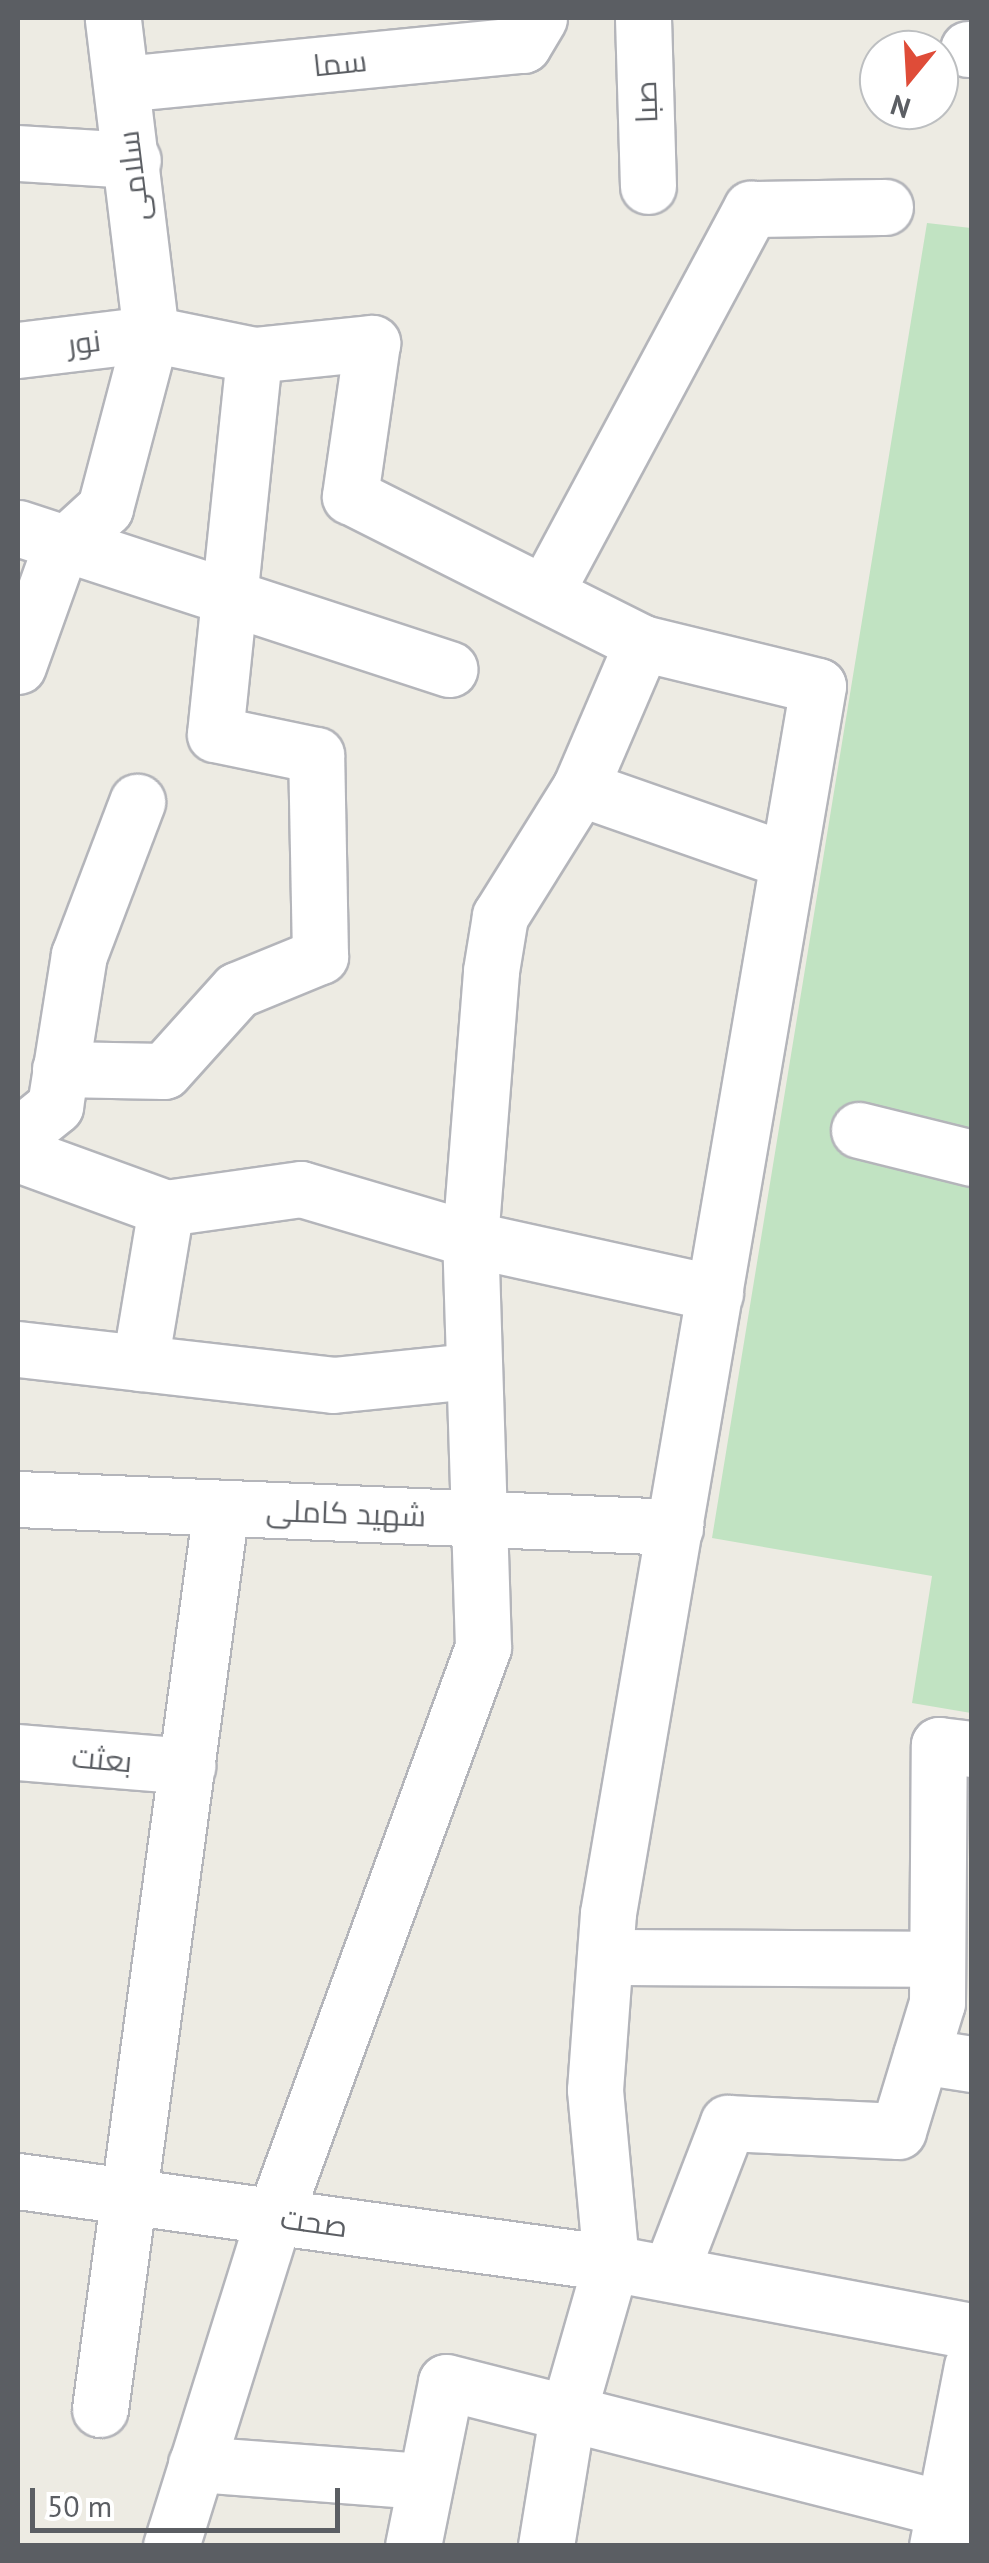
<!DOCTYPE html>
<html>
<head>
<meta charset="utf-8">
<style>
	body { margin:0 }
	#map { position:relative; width:989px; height:2563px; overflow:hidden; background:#edebe3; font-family:"PT Sans",Cairo,sans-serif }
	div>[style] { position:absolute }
	.green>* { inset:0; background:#c1e3c2 }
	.roads { filter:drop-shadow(2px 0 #b4b5ba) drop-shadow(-2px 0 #b4b5ba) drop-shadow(0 2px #b4b5ba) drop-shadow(0 -2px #b4b5ba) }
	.minor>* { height:55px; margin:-27.5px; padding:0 27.5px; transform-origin:27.5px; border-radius:27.5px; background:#fff }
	span { translate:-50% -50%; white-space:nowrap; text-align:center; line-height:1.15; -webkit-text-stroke:8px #fff; paint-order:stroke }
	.street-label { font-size:30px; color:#5b5e63 }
	.frame { position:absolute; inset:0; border:20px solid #5b5e63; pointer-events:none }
	.north { position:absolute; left:859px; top:30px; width:100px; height:100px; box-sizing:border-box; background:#fff; border:2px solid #bdbfc1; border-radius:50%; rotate:198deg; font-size:28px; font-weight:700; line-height:40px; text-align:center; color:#5b5e63 }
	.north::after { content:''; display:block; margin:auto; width:35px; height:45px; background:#df4c38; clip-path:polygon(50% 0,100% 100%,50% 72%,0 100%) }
	.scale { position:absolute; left:30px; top:2488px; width:310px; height:45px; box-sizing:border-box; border:5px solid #5b5e63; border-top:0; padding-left:12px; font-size:30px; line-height:35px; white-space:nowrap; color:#5b5e63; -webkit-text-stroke:8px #fff; paint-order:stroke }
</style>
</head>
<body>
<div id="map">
	<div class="green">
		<i style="clip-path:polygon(927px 223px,971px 228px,971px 1713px,912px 1703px,932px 1576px,712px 1538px)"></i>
	</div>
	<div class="roads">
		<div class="minor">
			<i style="left:643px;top:18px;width:168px;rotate:88.3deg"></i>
			<i style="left:968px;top:49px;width:4px"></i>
			<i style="left:122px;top:84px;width:403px;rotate:-5.6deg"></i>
			<i style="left:523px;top:45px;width:31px;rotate:-59deg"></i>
			<i style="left:18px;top:153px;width:115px;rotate:3.5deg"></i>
			<i style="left:18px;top:350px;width:134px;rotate:-6.9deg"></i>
			<i style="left:151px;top:334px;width:105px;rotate:11.5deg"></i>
			<i style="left:254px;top:355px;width:119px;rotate:-5.8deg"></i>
			<i style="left:372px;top:343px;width:155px;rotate:98.2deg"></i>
			<i style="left:350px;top:496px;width:327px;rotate:26.7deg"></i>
			<i style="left:642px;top:643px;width:181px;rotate:13.7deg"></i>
			<i style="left:818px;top:686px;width:1245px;rotate:99.71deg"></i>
			<i style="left:608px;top:1913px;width:177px;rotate:94.2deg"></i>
			<i style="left:595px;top:2090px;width:174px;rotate:84.7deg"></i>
			<i style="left:611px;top:2263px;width:367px;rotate:10.7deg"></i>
			<i style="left:18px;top:528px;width:454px;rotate:18.1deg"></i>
			<i style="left:546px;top:591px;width:434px;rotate:-61.8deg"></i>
			<i style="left:751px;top:209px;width:134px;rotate:-0.9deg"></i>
			<i style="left:18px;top:666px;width:124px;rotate:-70.3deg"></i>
			<i style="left:60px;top:549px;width:61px;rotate:-42.3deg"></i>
			<i style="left:105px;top:508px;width:180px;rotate:-75.2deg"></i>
			<i style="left:151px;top:334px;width:318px;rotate:-96.9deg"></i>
			<i style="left:580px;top:788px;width:215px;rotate:19.3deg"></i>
			<i style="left:60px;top:1069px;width:104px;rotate:1.1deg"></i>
			<i style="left:164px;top:1071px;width:109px;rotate:-48deg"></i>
			<i style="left:237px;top:990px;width:90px;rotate:-22.3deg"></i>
			<i style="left:320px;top:956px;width:201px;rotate:-91.1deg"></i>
			<i style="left:316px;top:755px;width:103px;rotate:-168.3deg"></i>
			<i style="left:215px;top:734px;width:381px;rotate:-84.1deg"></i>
			<i style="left:859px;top:1130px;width:116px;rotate:13.9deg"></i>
			<i style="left:18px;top:1136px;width:48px;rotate:-39deg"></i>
			<i style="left:55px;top:1106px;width:153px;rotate:-81deg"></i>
			<i style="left:79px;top:955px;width:164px;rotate:-69.2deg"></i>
			<i style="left:18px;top:1154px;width:158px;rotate:20deg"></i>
			<i style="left:166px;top:1208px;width:136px;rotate:-8deg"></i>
			<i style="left:301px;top:1189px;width:176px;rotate:16.5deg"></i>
			<i style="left:470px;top:1239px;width:251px;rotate:12.4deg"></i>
			<i style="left:18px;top:1349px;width:317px;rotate:6.5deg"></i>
			<i style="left:333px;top:1385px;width:139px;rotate:-5.8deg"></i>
			<i style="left:140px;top:1363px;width:157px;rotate:-80.5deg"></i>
			<i style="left:18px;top:1499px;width:658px;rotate:2.44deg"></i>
			<i style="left:18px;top:1752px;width:170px;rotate:4.7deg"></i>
			<i style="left:605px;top:1957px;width:332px;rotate:0.3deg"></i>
			<i style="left:921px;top:2056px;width:52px;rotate:8.9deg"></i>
			<i style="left:18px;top:2181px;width:599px;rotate:7.87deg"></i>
			<i style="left:611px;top:2263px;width:159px;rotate:106deg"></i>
			<i style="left:567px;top:2416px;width:132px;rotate:99.2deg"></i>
			<i style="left:670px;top:2273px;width:161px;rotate:-68.9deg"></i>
			<i style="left:728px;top:2123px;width:170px;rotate:2.7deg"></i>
			<i style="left:898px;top:2131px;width:134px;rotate:-73.1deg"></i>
			<i style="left:937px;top:2003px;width:258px;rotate:-89.6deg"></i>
			<i style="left:939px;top:1745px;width:33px;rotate:7deg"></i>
			<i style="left:100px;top:2409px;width:909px;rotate:-82.35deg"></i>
			<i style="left:196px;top:2464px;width:229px;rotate:4.3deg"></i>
			<i style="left:171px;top:2546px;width:345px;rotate:-72.6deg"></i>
			<i style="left:274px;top:2217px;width:607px;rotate:-69.86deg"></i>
			<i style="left:483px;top:1647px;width:408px;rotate:-91.8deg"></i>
			<i style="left:470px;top:1239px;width:269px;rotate:-85.5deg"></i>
			<i style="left:491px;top:971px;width:56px;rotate:-80.7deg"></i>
			<i style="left:500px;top:916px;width:151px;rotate:-58deg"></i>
			<i style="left:580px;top:788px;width:158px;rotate:-66.8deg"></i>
			<i style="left:413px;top:2546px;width:167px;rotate:-78.6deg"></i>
			<i style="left:446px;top:2382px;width:543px;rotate:14.29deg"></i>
			<i style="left:937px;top:2546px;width:183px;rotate:-79deg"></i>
		</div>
	</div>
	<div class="street-label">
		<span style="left:340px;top:63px;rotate:-6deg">سما</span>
		<span style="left:646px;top:102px;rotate:-92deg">صبا</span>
		<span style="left:133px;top:176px;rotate:-97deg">سلامی</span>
		<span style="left:84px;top:342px;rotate:-7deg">نور</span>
		<span style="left:346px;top:1513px;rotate:2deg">شهید کاملی</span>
		<span style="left:102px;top:1759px;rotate:5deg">بعثت</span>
		<span style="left:314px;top:2222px;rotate:8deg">صحت</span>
	</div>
	<div class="frame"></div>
	<div class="north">N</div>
	<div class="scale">50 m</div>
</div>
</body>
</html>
